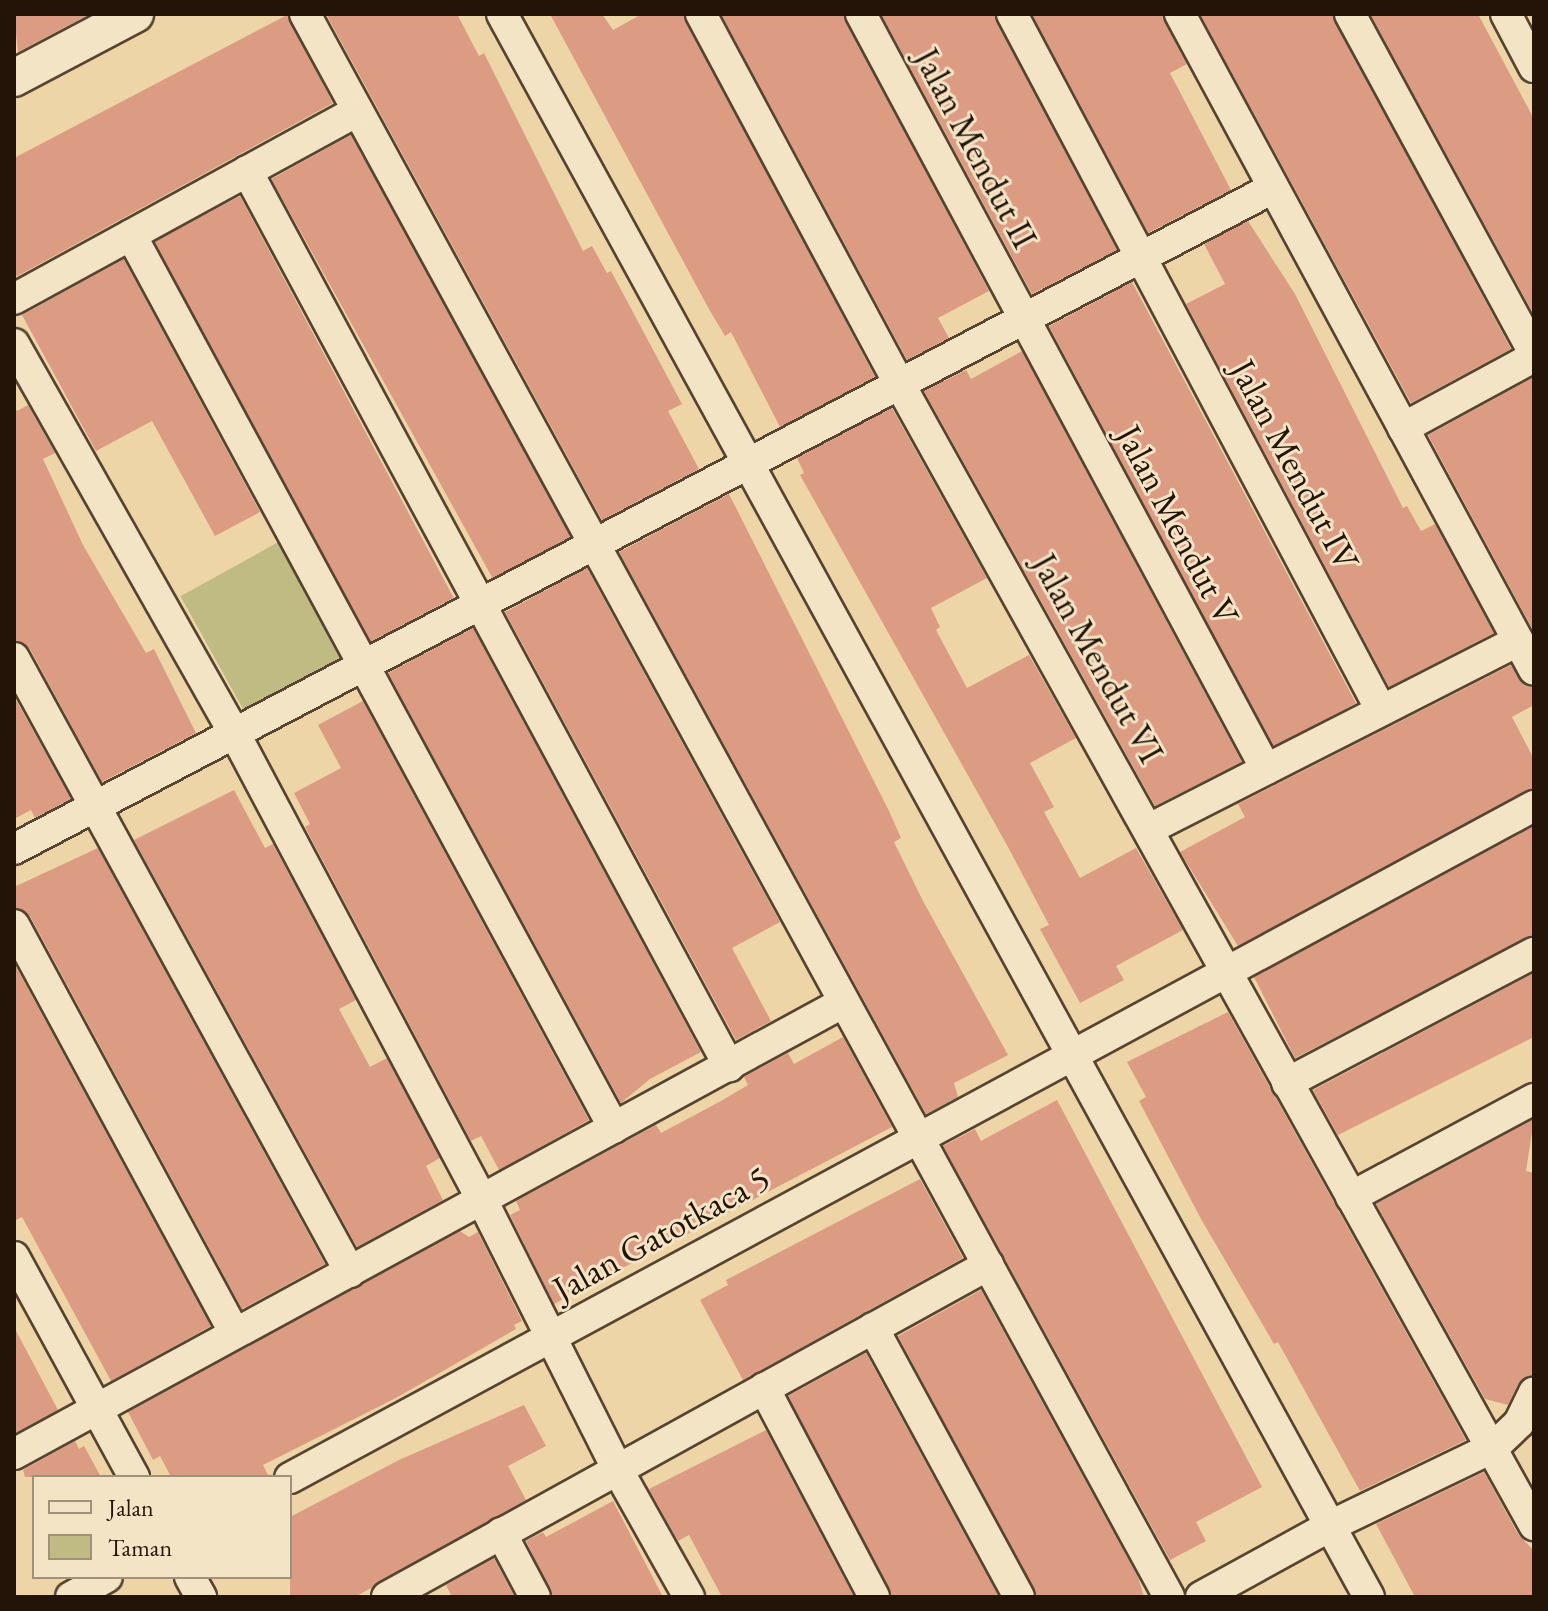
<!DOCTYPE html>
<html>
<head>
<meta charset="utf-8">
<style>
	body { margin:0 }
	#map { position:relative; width:1548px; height:1611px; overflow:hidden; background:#eed5a7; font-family:"EB Garamond",serif }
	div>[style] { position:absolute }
	.green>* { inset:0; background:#c0bb82; transform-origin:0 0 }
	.building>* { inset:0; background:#dc9c83; transform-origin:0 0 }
	.roads { filter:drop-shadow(2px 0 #564430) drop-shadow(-2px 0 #564430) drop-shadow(0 2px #564430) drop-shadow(0 -2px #564430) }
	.minor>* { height:30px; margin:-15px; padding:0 15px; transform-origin:15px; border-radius:15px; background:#f4e4c6 }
	.tertiary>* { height:36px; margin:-18px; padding:0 18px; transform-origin:18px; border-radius:18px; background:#f4e4c6 }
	span { translate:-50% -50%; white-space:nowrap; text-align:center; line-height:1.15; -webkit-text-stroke:6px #f4e4c6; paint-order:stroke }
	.street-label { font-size:36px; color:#241408 }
	.frame { position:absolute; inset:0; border:16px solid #241408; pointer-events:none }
	.legend { position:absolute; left:32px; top:1475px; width:260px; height:104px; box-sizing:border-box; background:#f4e4c6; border:2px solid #a1917a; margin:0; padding:10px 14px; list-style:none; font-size:24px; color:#241408 }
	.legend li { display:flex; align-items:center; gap:16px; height:40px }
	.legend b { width:40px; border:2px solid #a1917a }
</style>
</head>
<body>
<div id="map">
	<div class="green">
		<i style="left:282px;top:540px;width:141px;height:116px;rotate:61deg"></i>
	</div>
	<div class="building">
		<i style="clip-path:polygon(14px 14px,90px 14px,18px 52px)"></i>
		<i style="clip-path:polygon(326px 14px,457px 14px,479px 56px,484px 53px,583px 251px,592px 246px,607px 273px,611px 271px,682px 404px,668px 411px,699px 469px,602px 520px)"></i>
		<i style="clip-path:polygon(550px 14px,602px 14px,613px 30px,642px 14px,683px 14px,875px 377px,780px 427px,731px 332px,725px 336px,710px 311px)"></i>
		<i style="clip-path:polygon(721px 14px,843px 14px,989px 291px,938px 318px,949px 338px,907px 360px)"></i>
		<i style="clip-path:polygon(881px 14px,994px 14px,1117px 250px,1032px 294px)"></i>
		<i style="clip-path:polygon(1032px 14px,1162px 14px,1187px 64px,1170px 73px,1231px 190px,1148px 233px)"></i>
		<i style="clip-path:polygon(1200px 14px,1332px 14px,1511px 349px,1411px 403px)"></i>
		<i style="clip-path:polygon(1370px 14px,1478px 14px,1534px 119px,1534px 315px)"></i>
		<i style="clip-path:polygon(287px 15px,333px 103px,14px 278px,14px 158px)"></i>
		<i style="left:351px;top:135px;width:458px;height:91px;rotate:61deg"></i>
		<i style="left:240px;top:196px;width:455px;height:97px;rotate:62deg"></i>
		<i style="clip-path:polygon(1248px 221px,1295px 294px,1403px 508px,1407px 506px,1421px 531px,1435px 524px,1494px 633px,1389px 687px,1186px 304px,1225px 284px,1204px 244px)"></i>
		<i style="clip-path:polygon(124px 259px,260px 512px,215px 536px,152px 421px,96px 451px,22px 315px)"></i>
		<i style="left:1132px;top:282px;width:477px;height:94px;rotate:62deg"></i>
		<i style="clip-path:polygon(1022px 351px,1242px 762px,1155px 806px,924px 391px,966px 370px,971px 379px)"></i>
		<i style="clip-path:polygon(1534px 377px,1534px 632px,1428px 435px)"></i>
		<i style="clip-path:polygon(14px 405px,17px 411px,28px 405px,55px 453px,43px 459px,83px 545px,146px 653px,154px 649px,196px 733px,102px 782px,30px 649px,14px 640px)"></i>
		<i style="clip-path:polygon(892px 408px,987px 578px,931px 608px,940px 627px,936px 630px,967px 688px,1029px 655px,1076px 738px,1030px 763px,1054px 807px,1044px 812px,1080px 878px,1136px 848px,1183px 930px,1116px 966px,1124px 980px,1080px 1003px,1040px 929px,1049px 925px,1008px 847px,800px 475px,804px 473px,797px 458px)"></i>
		<i style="clip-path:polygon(729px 494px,889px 811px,901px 838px,894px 842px,923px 901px,1008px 1055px,954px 1083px,958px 1097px,926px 1114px,619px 552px)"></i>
		<i style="clip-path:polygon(587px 568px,780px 922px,732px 948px,771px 1021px,736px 1040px,505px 612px)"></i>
		<i style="clip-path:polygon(473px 628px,701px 1052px,650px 1079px,621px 1103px,388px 673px)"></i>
		<i style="clip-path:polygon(1511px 665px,1524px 685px,1534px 688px,1534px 705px,1512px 717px,1534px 759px,1534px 788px,1238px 946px,1180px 852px,1245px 817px,1238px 804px)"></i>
		<i style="clip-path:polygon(14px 696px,71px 799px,35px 818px,31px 810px,14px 819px)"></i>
		<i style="clip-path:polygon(363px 701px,589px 1120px,499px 1170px,481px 1136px,471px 1141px,305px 827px,310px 824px,294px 793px,341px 768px,318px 725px)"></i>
		<i style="clip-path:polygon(234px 790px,265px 848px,273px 844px,356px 1000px,339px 1009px,370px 1067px,387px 1058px,440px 1158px,426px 1166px,443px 1200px,357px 1247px,134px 840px)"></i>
		<i style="clip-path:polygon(1534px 826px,1534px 935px,1295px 1058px,1254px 977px)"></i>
		<i style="clip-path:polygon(98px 848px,325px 1264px,242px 1309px,30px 916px,14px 907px,14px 887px)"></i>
		<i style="clip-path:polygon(14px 963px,211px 1326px,111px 1381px,22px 1217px,14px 1221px)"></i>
		<i style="clip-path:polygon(1534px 973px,1534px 1037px,1338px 1135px,1313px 1090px)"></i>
		<i style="clip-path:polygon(1228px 1012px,1466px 1440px,1360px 1491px,1278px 1342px,1274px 1344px,1201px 1219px,1139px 1101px,1146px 1097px,1127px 1062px)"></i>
		<i style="clip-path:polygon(843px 1037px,892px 1127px,554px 1304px,510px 1215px,520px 1210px,516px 1201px,656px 1125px,661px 1133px,721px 1101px,748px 1085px,744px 1077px,788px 1053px,794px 1064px)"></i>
		<i style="clip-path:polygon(1057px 1100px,1262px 1487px,1196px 1522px,1206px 1541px,1170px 1560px,943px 1146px,975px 1129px,981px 1141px)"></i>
		<i style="clip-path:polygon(1534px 1119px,1526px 1171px,1534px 1173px,1534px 1374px,1518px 1384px,1508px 1405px,1485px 1399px,1376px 1204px)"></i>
		<i style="clip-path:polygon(920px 1179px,963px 1258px,743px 1380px,700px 1300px,728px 1285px,726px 1280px)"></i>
		<i style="clip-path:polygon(460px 1231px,469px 1237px,478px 1232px,522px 1321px,514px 1325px,516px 1329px,396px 1398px,263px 1465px,269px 1477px,171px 1477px,160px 1456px,153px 1460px,128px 1412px)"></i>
		<i style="clip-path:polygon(981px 1290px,1138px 1577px,1144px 1597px,1037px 1597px,898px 1336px)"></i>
		<i style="clip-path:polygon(14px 1327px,58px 1410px,14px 1434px)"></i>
		<i style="clip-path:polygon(866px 1353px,999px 1597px,892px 1597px,788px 1396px)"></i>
		<i style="clip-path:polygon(524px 1405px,546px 1446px,508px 1466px,526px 1500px,355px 1597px,290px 1597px,290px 1517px,399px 1460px)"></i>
		<i style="clip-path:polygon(766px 1430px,854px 1597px,722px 1597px,689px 1535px,678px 1541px,649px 1489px)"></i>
		<i style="clip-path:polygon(75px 1441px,79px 1449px,84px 1446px,101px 1477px,25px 1477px,23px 1470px)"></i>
		<i style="clip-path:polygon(1484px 1472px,1518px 1534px,1534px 1551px,1534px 1597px,1415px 1597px,1376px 1524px)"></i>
		<i style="clip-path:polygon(613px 1501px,663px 1597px,553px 1597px,526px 1541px,543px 1532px,546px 1537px)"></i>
		<i style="clip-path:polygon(494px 1558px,515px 1597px,452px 1597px,446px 1585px)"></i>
	</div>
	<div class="roads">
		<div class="minor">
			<i style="left:305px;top:14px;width:1803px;rotate:61.37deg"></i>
			<i style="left:502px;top:14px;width:1805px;rotate:61.29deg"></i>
			<i style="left:701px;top:14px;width:419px;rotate:61.8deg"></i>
			<i style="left:899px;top:383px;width:1307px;rotate:60.92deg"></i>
			<i style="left:861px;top:14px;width:857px;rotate:61.79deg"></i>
			<i style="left:1012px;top:14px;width:788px;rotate:62.07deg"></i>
			<i style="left:1180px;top:14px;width:745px;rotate:61.65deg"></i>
			<i style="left:1350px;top:14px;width:386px;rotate:61.5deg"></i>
			<i style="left:1506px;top:14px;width:60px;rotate:62.2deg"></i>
			<i style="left:247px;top:171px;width:1017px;rotate:61.7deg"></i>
			<i style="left:131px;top:235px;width:1015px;rotate:61.59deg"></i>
			<i style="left:14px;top:299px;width:391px;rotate:-28.7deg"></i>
			<i style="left:14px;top:344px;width:450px;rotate:60.5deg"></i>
			<i style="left:236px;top:736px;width:525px;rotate:62.07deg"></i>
			<i style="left:482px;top:1200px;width:299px;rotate:63.3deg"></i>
			<i style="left:616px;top:1467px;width:149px;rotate:60.7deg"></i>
			<i style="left:1403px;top:428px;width:149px;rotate:-28.5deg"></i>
			<i style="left:14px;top:658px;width:700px;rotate:61.31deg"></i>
			<i style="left:1151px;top:828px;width:412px;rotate:-27deg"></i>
			<i style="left:14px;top:849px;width:1422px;rotate:-27.7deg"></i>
			<i style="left:14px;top:925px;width:464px;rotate:61.6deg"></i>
			<i style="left:1287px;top:1083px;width:279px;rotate:-27.8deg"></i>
			<i style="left:1351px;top:1197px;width:208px;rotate:-28.2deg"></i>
			<i style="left:14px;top:1257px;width:251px;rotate:61.4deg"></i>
			<i style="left:873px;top:1328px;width:306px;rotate:61.5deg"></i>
			<i style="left:764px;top:1388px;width:236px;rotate:62.2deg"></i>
			<i style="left:14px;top:1454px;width:945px;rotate:-28.57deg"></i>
			<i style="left:290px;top:1478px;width:1414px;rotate:-28.38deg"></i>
			<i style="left:501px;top:1533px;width:72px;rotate:62deg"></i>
			<i style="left:190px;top:1577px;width:23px;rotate:61deg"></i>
			<i style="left:71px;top:1597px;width:41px;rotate:-29.1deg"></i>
			<i style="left:387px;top:1597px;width:687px;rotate:-28.92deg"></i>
			<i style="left:1201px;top:1597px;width:147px;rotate:-28.8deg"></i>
			<i style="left:1330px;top:1526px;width:182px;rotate:-25.7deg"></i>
			<i style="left:1494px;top:1447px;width:35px;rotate:-44deg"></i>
			<i style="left:1519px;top:1423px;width:34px;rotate:-64deg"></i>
		</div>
		<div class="tertiary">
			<i style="left:14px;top:78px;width:137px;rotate:-27.9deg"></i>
		</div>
	</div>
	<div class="street-label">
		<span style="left:976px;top:148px;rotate:62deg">Jalan Mendut II</span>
		<span style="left:1295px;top:465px;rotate:62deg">Jalan Mendut IV</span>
		<span style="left:1178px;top:525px;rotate:62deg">Jalan Mendut V</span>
		<span style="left:1098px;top:658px;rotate:61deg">Jalan Mendut VI</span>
		<span style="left:661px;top:1233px;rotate:-29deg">Jalan Gatotkaca 5</span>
	</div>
	<div class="frame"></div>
	<ul class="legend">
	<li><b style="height:10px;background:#f4e4c6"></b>Jalan</li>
	<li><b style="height:22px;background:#c0bb82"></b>Taman</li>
	</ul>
</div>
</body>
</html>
